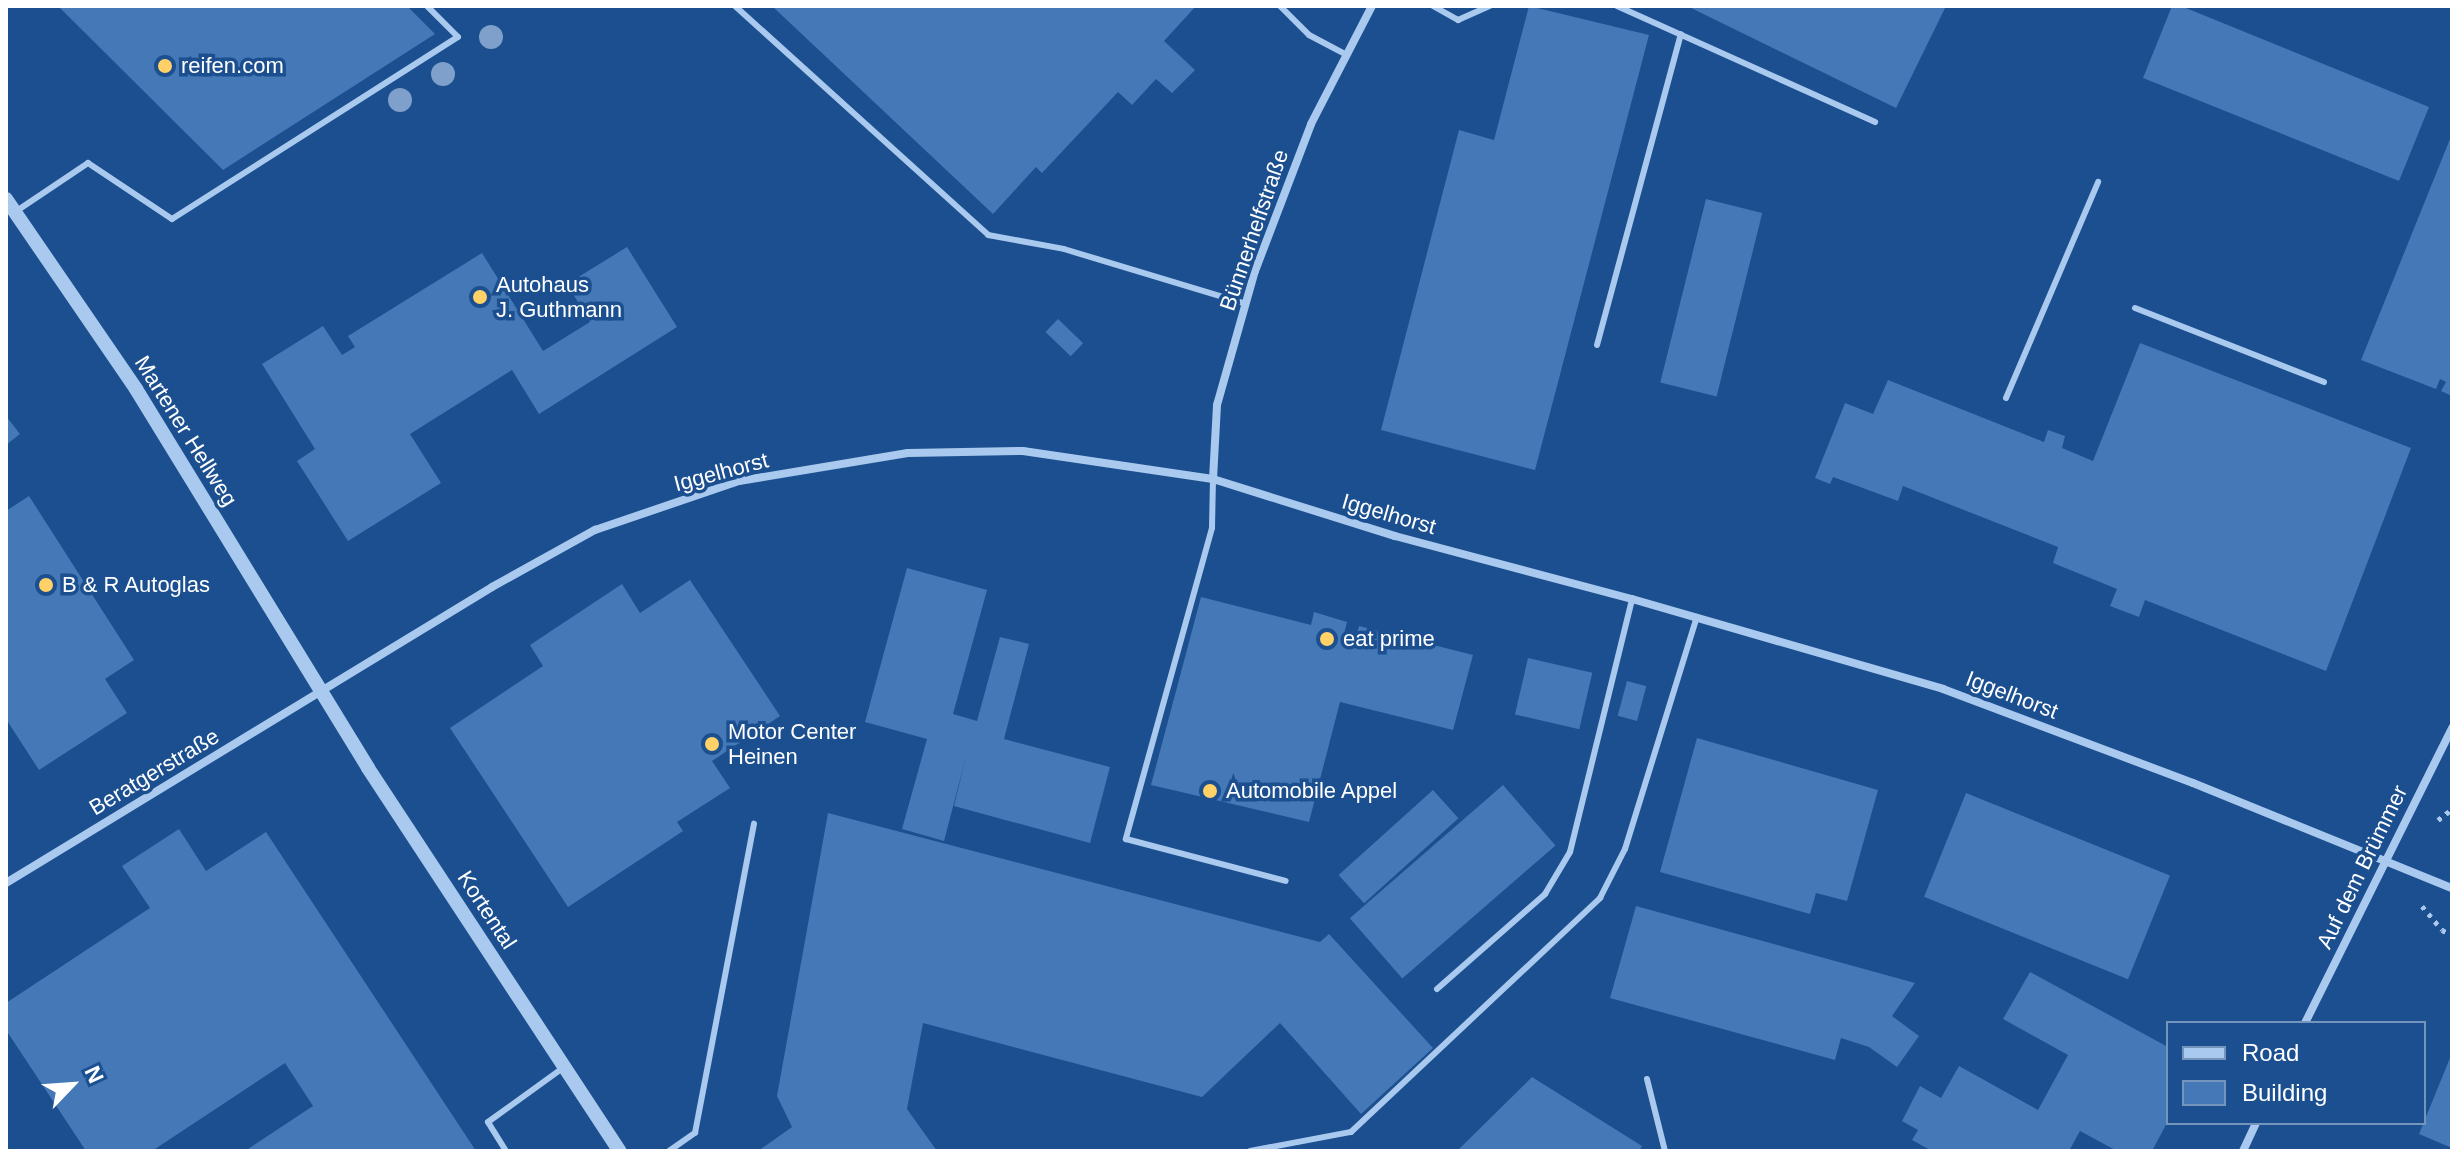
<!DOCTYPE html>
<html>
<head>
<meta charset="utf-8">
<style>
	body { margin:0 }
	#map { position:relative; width:2458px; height:1157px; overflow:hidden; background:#1b4f8f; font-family:Arial,sans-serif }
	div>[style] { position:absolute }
	.building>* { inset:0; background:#4478b7; transform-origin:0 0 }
	.path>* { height:5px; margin-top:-2.5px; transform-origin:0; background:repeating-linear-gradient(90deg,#a9c9ee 0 4px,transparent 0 10px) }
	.service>* { height:6px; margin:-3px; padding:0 3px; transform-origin:3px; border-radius:3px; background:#a9c9ee }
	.minor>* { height:8px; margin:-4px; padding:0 4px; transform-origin:4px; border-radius:4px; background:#a9c9ee }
	.tertiary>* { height:14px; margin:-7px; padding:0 7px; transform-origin:7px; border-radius:7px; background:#a9c9ee }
	.trees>* { width:24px; height:24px; margin:-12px; border-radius:50%; background:#7ea0ca }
	.dots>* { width:22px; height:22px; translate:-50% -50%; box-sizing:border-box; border:4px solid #1b4f8f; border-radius:50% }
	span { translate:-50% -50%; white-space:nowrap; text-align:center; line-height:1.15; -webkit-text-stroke:7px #1b4f8f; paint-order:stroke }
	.poi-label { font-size:22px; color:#fff }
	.left { translate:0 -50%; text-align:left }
	.street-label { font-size:22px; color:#fff }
	.frame { position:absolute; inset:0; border:8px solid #fff; pointer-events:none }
	.legend { position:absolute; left:2166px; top:1021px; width:260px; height:104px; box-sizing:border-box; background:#1b4f8f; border:2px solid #7695bc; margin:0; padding:10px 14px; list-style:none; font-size:24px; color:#fff }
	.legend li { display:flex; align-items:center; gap:16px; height:40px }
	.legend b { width:40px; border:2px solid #7695bc }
	.north { position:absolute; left:32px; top:1045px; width:80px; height:80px; -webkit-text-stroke:6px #1b4f8f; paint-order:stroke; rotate:65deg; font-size:22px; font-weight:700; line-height:32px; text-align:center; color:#fff }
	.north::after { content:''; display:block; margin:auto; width:28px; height:36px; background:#fff; clip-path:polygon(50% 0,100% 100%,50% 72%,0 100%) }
</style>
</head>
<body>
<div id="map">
	<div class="building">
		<i style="clip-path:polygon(58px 6px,407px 6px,435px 34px,223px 170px)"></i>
		<i style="clip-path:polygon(772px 6px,1196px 6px,1164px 41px,1195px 70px,1172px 93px,1156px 79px,1132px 105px,1118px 92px,1042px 173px,1036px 167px,993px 214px)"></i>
		<i style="clip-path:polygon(1529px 6px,1649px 35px,1535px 470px,1381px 430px,1459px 130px,1494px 140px)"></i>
		<i style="clip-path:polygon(1687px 6px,1946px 6px,1896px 108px)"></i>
		<i style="clip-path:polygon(2172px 6px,2181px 6px,2429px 107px,2399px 181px,2143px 78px)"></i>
		<i style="clip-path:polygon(2452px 134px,2452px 396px,2441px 391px,2446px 382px,2440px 379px,2436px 389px,2361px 360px)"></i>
		<i style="left:1706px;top:199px;width:58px;height:189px;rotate:14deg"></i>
		<i style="clip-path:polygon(627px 247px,677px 327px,539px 414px,512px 370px,410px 434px,441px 483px,348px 541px,297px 461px,315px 449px,262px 364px,323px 326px,342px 355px,355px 347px,348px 336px,482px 253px,543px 351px,590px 322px,567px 284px)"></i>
		<i style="left:1058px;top:319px;width:35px;height:18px;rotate:44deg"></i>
		<i style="clip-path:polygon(2140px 343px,2411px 448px,2326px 671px,2145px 600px,2139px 617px,2110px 606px,2117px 589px,2053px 563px,2058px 547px,1903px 486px,1898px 501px,1833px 477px,1830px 484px,1815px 478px,1845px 403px,1873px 414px,1888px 380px,2044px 442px,2048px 430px,2065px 436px,2062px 448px,2093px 461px)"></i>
		<i style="clip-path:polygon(6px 416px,20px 434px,6px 445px)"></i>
		<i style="clip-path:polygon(29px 496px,134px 660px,105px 679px,127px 713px,39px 770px,6px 719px,6px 511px)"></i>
		<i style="clip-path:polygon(907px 568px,987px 590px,953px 714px,977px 721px,1000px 637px,1029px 644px,1004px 739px,1110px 767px,1090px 843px,954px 806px,966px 757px,944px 841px,902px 829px,927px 739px,865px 722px)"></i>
		<i style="clip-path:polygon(690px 580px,780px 716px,712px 761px,730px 788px,677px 822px,683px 831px,568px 907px,450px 728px,543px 666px,530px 645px,622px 584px,640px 613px)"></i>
		<i style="clip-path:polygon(1201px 597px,1311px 625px,1314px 612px,1347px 622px,1344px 634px,1356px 637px,1359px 626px,1473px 655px,1453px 730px,1340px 702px,1309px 822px,1151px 785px)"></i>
		<i style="left:1528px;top:658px;width:66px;height:58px;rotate:13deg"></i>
		<i style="left:1627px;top:681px;width:20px;height:36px;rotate:15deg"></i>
		<i style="clip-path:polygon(1697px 738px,1878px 790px,1847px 901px,1816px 893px,1810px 914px,1660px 872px)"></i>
		<i style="left:1503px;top:785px;width:80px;height:203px;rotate:49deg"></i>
		<i style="left:1433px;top:790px;width:38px;height:127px;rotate:48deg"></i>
		<i style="left:1966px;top:793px;width:220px;height:112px;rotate:22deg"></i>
		<i style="clip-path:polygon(828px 813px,1320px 942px,1329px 934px,1433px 1048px,1361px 1114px,1280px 1023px,1202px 1097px,923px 1023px,907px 1109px,937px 1151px,758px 1151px,792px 1127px,777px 1096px)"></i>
		<i style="clip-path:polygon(179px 829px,206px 871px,266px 832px,476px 1151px,245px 1151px,313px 1106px,285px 1063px,152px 1151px,86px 1151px,6px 1030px,6px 1003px,150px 908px,122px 866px)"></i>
		<i style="clip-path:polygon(1636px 906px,1915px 983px,1892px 1016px,1919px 1036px,1897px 1067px,1869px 1047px,1841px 1038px,1835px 1060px,1610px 998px)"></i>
		<i style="clip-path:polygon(2030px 972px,2168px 1047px,2168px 1121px,2152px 1151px,2117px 1151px,2080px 1131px,2069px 1151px,1932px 1151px,1912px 1140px,1918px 1130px,1902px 1121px,1920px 1086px,1941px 1098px,1959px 1066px,2038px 1110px,2068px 1055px,2003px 1019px)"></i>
		<i style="clip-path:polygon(2452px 1053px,2452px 1148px,2419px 1134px)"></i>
		<i style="clip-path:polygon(1532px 1077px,1642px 1146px,1639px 1151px,1457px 1151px)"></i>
	</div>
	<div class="path">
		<i style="left:2438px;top:820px;width:18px;rotate:-38deg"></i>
		<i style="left:2422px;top:906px;width:31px;rotate:50deg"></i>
		<i style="left:2442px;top:930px;width:11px;rotate:27deg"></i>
	</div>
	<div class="service">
		<i style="left:735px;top:6px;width:341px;rotate:42.1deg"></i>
		<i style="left:988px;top:235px;width:77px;rotate:10.4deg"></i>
		<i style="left:1064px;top:249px;width:190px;rotate:16.8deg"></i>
		<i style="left:1280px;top:6px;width:41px;rotate:45deg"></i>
		<i style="left:1309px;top:35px;width:41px;rotate:27.8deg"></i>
		<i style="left:1433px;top:6px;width:29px;rotate:29deg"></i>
		<i style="left:1458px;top:20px;width:35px;rotate:-24deg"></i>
		<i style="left:1617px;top:6px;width:283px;rotate:24.2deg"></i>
		<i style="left:15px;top:212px;width:88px;rotate:-33.9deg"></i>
		<i style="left:88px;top:163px;width:101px;rotate:33.7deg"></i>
		<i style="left:172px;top:219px;width:339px;rotate:-32.5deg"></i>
		<i style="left:458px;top:37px;width:44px;rotate:-135deg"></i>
		<i style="left:2135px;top:308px;width:203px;rotate:21.4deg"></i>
		<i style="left:1597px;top:345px;width:322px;rotate:-74.9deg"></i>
		<i style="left:2006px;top:398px;width:235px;rotate:-66.9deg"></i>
		<i style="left:1213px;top:479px;width:49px;rotate:91.2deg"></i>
		<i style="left:1212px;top:528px;width:323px;rotate:105.5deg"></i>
		<i style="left:1126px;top:839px;width:165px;rotate:14.7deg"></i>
		<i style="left:1437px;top:989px;width:144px;rotate:-41.3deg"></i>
		<i style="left:1545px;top:894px;width:49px;rotate:-59.2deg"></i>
		<i style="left:1570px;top:852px;width:260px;rotate:-76.2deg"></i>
		<i style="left:1647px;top:1079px;width:74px;rotate:76deg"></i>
		<i style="left:506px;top:1151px;width:34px;rotate:-122deg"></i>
		<i style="left:488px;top:1122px;width:92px;rotate:-35.8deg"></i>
		<i style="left:669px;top:1151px;width:32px;rotate:-35deg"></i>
		<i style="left:695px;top:1133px;width:315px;rotate:-79.2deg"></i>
		<i style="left:1250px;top:1151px;width:103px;rotate:-10.7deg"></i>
		<i style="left:1351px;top:1132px;width:342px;rotate:-43.2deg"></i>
		<i style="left:1600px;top:898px;width:55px;rotate:-63deg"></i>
		<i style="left:1625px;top:849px;width:243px;rotate:-72.8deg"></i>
	</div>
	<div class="minor">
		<i style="left:1213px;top:479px;width:74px;rotate:-86.9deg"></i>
		<i style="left:1217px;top:405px;width:139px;rotate:-74.2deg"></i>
		<i style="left:1255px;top:271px;width:157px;rotate:-69.1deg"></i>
		<i style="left:1311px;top:124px;width:133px;rotate:-62.7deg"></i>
		<i style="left:6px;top:883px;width:569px;rotate:-31.34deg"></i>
		<i style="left:492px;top:587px;width:118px;rotate:-29deg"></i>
		<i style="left:595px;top:530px;width:152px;rotate:-18.8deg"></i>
		<i style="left:739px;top:481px;width:171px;rotate:-9.4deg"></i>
		<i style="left:908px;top:453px;width:115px;rotate:-1deg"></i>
		<i style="left:1023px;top:451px;width:192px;rotate:8.4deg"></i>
		<i style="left:1213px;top:479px;width:191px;rotate:17.4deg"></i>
		<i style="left:1395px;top:536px;width:245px;rotate:14.9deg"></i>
		<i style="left:1632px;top:599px;width:324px;rotate:16.1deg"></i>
		<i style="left:1943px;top:689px;width:267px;rotate:20.6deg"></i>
		<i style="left:2193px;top:783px;width:279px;rotate:22.1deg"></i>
		<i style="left:2305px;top:1023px;width:330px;rotate:-63.5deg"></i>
		<i style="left:2243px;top:1151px;width:31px;rotate:-65deg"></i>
	</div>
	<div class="tertiary">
		<i style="left:6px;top:199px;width:230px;rotate:55.6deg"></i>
		<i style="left:136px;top:389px;width:444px;rotate:58.5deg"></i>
		<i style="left:368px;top:768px;width:458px;rotate:56.7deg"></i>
	</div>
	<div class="trees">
		<i style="left:491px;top:37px"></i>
		<i style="left:443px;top:74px"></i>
		<i style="left:400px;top:100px"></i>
	</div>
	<div class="dots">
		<i style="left:165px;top:66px;background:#ffd166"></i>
		<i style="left:480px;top:297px;background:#ffd166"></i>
		<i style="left:46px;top:585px;background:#ffd166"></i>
		<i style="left:1327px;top:639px;background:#ffd166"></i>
		<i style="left:712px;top:744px;background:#ffd166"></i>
		<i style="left:1210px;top:791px;background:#ffd166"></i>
	</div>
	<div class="poi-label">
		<span class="left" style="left:181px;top:66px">reifen.com</span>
		<span class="left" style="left:496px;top:297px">Autohaus<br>J. Guthmann</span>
		<span class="left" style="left:62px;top:585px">B &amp; R Autoglas</span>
		<span class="left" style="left:1343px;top:639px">eat prime</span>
		<span class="left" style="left:728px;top:744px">Motor Center<br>Heinen</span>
		<span class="left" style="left:1226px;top:791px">Automobile Appel</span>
	</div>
	<div class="street-label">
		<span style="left:1254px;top:230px;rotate:-71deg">Bünnerhelfstraße</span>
		<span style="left:186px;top:431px;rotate:58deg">Martener Hellweg</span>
		<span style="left:721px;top:472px;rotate:-15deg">Iggelhorst</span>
		<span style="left:1389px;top:514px;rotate:16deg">Iggelhorst</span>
		<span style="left:2012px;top:695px;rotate:21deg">Iggelhorst</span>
		<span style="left:154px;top:772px;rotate:-31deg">Beratgerstraße</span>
		<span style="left:2362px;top:867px;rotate:-64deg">Auf dem Brümmer</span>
		<span style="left:487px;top:910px;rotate:57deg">Kortental</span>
	</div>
	<div class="frame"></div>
	<ul class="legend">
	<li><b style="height:10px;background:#a9c9ee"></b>Road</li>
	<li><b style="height:22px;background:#4478b7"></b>Building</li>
	</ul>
	<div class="north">N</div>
</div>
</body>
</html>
